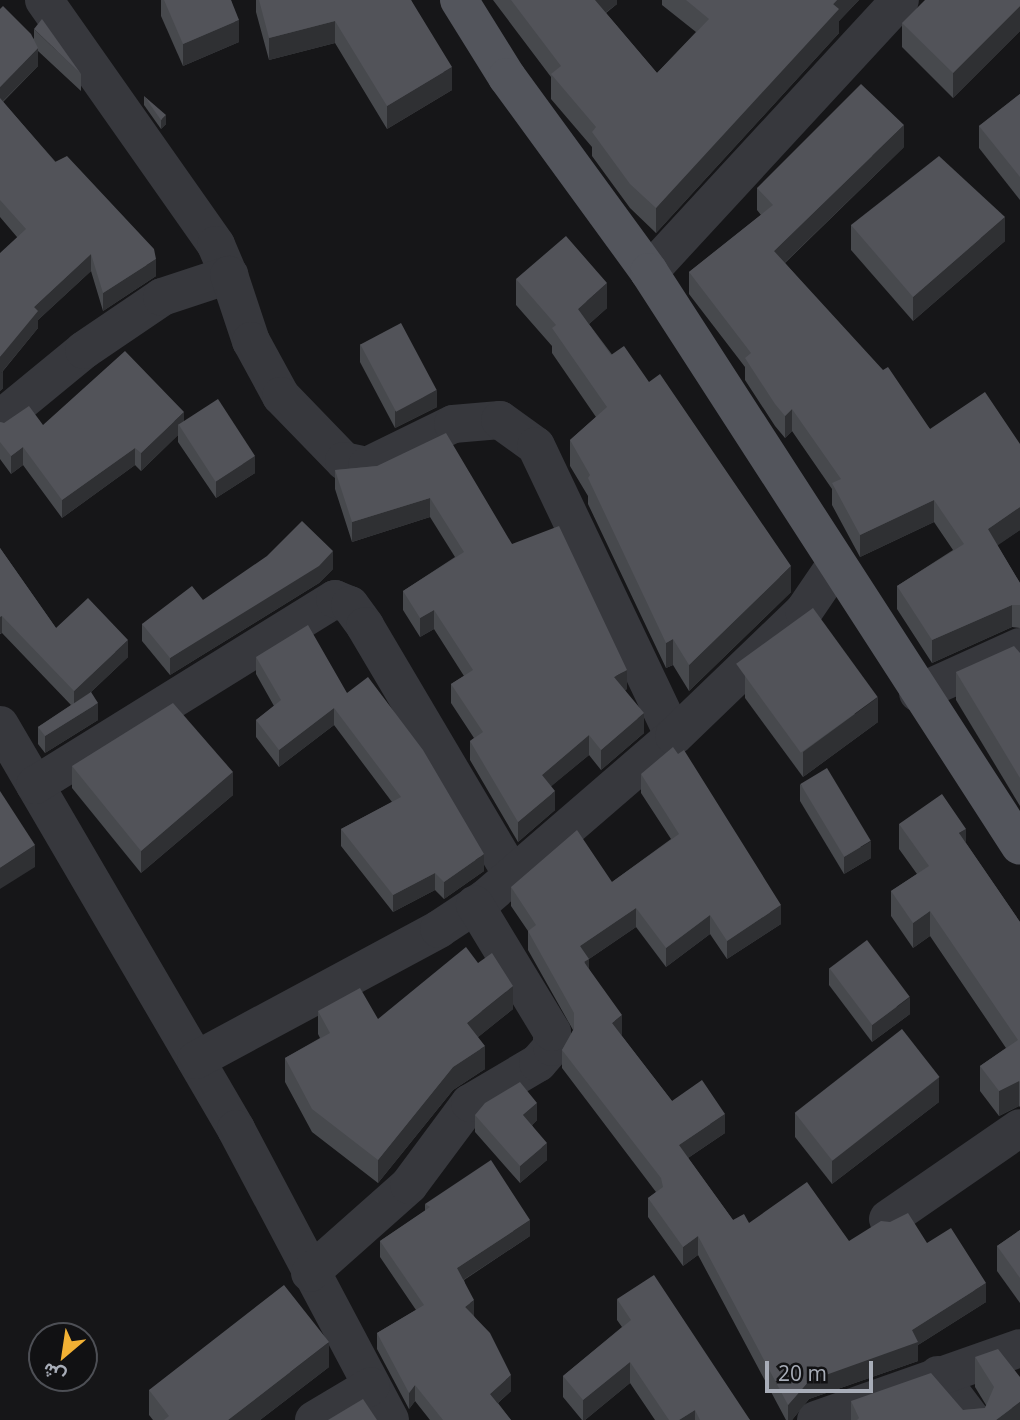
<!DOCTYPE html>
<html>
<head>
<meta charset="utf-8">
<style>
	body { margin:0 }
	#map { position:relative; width:1020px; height:1420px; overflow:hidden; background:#161618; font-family:"Open Sans",Vazirmatn,sans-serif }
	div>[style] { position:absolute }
	.minor>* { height:38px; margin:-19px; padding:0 19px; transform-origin:19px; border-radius:19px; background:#37383d }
	.major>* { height:38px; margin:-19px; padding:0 19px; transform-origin:19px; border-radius:19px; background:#53555c }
	.wall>* { inset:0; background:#47494d }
	.shaded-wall>* { inset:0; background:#2f3033; transform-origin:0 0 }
	.building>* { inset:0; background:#525359; transform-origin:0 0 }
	span { translate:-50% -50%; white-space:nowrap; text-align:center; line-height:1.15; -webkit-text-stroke:6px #111113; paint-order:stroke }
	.north { position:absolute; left:28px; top:1322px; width:70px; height:70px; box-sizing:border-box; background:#111113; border:2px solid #4d4f55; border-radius:50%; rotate:209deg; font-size:19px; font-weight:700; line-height:28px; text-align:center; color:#a8adb8 }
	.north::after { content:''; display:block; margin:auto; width:24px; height:32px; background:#f2b134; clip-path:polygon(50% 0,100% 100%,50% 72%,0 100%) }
	.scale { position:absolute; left:765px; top:1361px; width:108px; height:32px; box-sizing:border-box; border:4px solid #a8adb8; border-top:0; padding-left:9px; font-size:21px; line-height:24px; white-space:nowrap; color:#a8adb8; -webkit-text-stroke:5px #111113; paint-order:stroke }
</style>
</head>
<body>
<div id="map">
	<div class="minor">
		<i style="left:44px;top:0;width:299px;rotate:54.9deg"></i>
		<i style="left:216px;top:245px;width:33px;rotate:67deg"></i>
		<i style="left:649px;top:272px;width:370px;rotate:-47.3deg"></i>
		<i style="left:0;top:419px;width:109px;rotate:-39.4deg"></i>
		<i style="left:84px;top:350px;width:94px;rotate:-34.2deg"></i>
		<i style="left:162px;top:297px;width:71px;rotate:-18.2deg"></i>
		<i style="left:229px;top:275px;width:70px;rotate:71.6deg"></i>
		<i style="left:251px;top:341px;width:63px;rotate:61.4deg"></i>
		<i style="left:281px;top:396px;width:91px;rotate:45.9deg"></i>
		<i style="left:344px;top:461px;width:24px;rotate:12deg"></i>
		<i style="left:367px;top:466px;width:96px;rotate:-26deg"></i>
		<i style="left:453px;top:424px;width:47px;rotate:-4.9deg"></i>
		<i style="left:500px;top:420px;width:44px;rotate:35.8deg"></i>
		<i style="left:536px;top:446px;width:321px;rotate:64.6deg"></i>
		<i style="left:918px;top:693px;width:112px;rotate:-24.3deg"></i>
		<i style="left:0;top:725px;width:468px;rotate:59.7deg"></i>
		<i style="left:236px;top:1129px;width:329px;rotate:62.1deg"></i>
		<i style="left:35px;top:785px;width:353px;rotate:-31.8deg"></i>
		<i style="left:335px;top:599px;width:16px;rotate:22deg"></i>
		<i style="left:350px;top:605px;width:26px;rotate:54deg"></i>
		<i style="left:365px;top:626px;width:289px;rotate:59.4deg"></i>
		<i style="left:196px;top:1060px;width:276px;rotate:-28.3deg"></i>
		<i style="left:439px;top:929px;width:56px;rotate:-33.4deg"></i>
		<i style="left:486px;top:898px;width:248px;rotate:-40.8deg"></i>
		<i style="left:674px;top:736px;width:180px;rotate:-43.9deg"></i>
		<i style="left:804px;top:611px;width:57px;rotate:-55.8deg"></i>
		<i style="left:888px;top:1219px;width:160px;rotate:-34.6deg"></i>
		<i style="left:310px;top:1273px;width:132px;rotate:-41.6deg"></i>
		<i style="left:409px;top:1185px;width:102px;rotate:-53.4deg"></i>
		<i style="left:470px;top:1103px;width:79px;rotate:-30.5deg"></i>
		<i style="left:538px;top:1063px;width:21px;rotate:-49deg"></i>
		<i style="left:552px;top:1047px;width:15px;rotate:-90deg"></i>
		<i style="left:552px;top:1032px;width:149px;rotate:-121.2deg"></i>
		<i style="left:938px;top:1375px;width:56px;rotate:52.9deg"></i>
		<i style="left:314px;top:1420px;width:66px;rotate:-30.8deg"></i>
		<i style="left:816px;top:1420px;width:216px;rotate:-19.4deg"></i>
	</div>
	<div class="major">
		<i style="left:459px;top:0;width:91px;rotate:58.1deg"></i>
		<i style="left:507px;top:77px;width:241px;rotate:53.9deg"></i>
		<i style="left:649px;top:272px;width:683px;rotate:57.12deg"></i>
	</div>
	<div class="wall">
		<i style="clip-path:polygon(161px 0,231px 0,239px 42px,183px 66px,161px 16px)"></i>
		<i style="clip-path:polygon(256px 0,411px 0,452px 90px,387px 129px,335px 43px,269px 60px,256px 12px)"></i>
		<i style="clip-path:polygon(493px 0,617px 0,617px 4px,606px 13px,657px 73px,696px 32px,662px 5px,662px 0,859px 0,839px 21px,839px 33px,656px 233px,630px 208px,592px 156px,592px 147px,551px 99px,551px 77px)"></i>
		<i style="clip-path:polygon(1020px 0,1020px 31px,953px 98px,902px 47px,902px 23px)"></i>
		<i style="clip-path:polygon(0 9px,34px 39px,34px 29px,81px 74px,81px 91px,38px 51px,38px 66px,3px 102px,156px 276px,103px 311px,91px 271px,38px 320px,38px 328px,3px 371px,3px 388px,0 391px,17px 237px,0 217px)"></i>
		<i style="clip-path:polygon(1020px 94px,1020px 200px,979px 148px,979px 126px)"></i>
		<i style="clip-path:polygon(144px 96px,166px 124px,161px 129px,144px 105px)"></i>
		<i style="clip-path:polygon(904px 147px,785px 263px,930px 429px,1020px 444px,1020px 530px,997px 545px,1020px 583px,1020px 628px,1012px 627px,932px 663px,897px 609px,897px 586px,953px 550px,934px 522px,860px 557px,832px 505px,832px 489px,792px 431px,785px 438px,775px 426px,745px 380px,745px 367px,689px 294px,689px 272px,761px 215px,757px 210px,757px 188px)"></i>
		<i style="clip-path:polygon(851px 225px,1005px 241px,913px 321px,851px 250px)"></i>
		<i style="clip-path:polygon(516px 279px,607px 308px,589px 324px,791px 592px,689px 691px,673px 665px,666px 668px,588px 504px,588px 496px,570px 466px,570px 440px,596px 417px,552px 353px,552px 346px,516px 305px)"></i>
		<i style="clip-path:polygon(360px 344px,437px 407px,395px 428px,360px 362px)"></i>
		<i style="clip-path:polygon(184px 421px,255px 473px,216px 498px,178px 442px,178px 435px,141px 471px,135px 465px,62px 518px,23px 465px,11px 474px,0 459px,0 422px,4px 423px,43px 425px)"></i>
		<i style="clip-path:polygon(377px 466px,512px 544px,627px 689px,625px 690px,644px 733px,601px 770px,589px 755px,551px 786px,555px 810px,518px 842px,470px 760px,470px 741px,474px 738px,451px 703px,451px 684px,464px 676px,434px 629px,420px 637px,403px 610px,403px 591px,455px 557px,430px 517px,352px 542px,335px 489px,335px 470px)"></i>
		<i style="clip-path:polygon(0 548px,56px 628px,128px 657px,91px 692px,98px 720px,45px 753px,38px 744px,38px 727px,71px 705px,2px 633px,0 634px)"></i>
		<i style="clip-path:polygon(333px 569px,319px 583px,170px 675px,142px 641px,142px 624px,203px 600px)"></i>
		<i style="clip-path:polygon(1020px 653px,1020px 806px,956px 700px,956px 672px)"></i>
		<i style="clip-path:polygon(256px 657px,347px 693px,484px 871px,444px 899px,435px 890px,393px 912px,341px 846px,341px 829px,392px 802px,334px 725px,279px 767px,256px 737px,256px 720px,274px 706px,256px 674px)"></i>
		<i style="clip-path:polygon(745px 674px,878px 722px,803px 777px,745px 698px)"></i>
		<i style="clip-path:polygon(72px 766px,233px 795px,141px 873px,72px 788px)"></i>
		<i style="clip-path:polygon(641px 774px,781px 924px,727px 959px,710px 934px,666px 967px,636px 927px,589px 959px,589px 969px,622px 1034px,621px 1035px,672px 1101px,725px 1133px,688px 1158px,733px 1220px,849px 1241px,927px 1243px,986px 1302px,918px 1345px,918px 1361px,809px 1399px,792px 1420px,786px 1420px,698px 1255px,683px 1266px,648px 1217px,648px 1198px,656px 1192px,562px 1068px,562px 1050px,573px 1030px,528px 950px,528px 931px,511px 906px,511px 887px,612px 882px,671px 839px,641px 793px)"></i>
		<i style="clip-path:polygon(800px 784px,871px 858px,844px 874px,800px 801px)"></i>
		<i style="clip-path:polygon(899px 824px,966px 843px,1020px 922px,1020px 1107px,1019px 1106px,999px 1116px,980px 1091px,980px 1066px,1006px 1048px,930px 936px,913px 948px,891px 916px,891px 891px,917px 874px,899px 849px)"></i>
		<i style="clip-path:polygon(829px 968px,910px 1014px,872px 1042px,829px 985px)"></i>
		<i style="clip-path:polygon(513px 1009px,478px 1037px,485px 1069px,453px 1090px,378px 1183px,312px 1132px,285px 1082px,285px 1058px,320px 1038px,318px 1034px,318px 1011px,378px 1019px)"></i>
		<i style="clip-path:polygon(939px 1102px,832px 1184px,795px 1137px,795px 1113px)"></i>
		<i style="clip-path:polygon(475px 1115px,537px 1120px,532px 1125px,547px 1160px,520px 1183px,475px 1132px)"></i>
		<i style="clip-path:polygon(425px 1204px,530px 1236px,464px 1280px,474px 1316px,511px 1391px,498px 1403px,511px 1420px,430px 1420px,415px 1401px,409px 1409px,377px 1349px,377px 1333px,416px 1310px,380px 1257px,380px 1241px,425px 1211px)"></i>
		<i style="clip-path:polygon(1020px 1230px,1020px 1303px,997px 1271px,997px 1246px)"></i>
		<i style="clip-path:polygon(617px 1299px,750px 1420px,655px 1420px,630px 1383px,585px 1420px,582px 1420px,563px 1397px,563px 1376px,622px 1327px,617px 1320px)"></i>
		<i style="clip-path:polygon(975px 1357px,1020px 1420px,851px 1420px,851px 1401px,963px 1410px,985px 1408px,986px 1405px,975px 1387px)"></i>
		<i style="clip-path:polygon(329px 1367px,260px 1420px,153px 1420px,149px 1415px,149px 1390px)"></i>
	</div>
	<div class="shaded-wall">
		<i style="clip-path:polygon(593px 0,617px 0,617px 4px,593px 22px)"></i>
		<i style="clip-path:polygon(837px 0,859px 0,839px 21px,839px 33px,656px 233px,656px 208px)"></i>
		<i style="clip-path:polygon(1020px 6px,1020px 31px,953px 98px,953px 73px)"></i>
		<i style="clip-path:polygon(239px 20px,239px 42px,183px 66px,183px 44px)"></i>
		<i style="clip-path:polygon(335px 21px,335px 43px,269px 60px,269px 38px)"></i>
		<i style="clip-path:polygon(38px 48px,38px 66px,0 104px,0 87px)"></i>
		<i style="clip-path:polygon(452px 67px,452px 90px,387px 129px,387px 106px)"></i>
		<i style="clip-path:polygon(166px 115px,166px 124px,161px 129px,161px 120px)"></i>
		<i style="clip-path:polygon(904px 125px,904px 147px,774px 273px,774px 251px)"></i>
		<i style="clip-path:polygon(1005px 217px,1005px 241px,913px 321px,913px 297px)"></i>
		<i style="clip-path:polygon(91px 254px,91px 271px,38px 320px,38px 328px,1px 373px,3px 371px,3px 388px,0 391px,0 357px,34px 307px)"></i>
		<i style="clip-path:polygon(156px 259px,156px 276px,103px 311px,103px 293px)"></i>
		<i style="clip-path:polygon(607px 283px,607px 308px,578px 334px,578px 309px)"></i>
		<i style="clip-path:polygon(437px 390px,437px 407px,395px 428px,395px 411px)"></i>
		<i style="clip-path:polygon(792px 409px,792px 431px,785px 438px,785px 416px)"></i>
		<i style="clip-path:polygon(184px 412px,184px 429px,178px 424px,178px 435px,141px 471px,141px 453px)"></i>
		<i style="clip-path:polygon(23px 447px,23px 465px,11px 474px,11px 456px)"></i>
		<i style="clip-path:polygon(135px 448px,135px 465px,62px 518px,62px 500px)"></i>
		<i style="clip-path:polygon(255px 456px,255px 473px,216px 498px,216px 481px)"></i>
		<i style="clip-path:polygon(430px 498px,430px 517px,352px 542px,352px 522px)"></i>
		<i style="clip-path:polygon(934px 500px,934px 522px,860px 557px,860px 535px)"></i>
		<i style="clip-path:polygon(1020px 507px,1020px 530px,988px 552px,988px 529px)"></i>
		<i style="clip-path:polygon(333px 551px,333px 569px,319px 583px,170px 675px,170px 658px)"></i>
		<i style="clip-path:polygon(791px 566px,791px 592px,689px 691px,689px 665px)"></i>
		<i style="clip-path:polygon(1012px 605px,1012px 627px,932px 663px,932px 640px)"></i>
		<i style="clip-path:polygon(434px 610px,434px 629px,420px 637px,420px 618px)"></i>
		<i style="left:2px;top:616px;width:17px;height:2px;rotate:90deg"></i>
		<i style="clip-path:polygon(673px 639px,673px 665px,666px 668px,666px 643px)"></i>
		<i style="clip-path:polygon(128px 640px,128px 657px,74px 708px,74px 691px)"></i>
		<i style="clip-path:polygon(627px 670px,627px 689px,614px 696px,614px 677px)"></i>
		<i style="clip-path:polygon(878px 697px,878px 722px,803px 777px,803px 752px)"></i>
		<i style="clip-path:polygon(98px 703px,98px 720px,45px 753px,45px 736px)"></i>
		<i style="clip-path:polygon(334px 708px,334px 725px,279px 767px,279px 750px)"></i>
		<i style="clip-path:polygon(644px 713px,644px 733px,601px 770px,601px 750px)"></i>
		<i style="clip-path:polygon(589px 735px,589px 755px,542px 794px,542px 775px)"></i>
		<i style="clip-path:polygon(233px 772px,233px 795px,141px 873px,141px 851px)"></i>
		<i style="clip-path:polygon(555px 791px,555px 810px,518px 842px,518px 822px)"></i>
		<i style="clip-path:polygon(966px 829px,966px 854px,959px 833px)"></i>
		<i style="clip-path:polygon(871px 841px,871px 858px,844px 874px,844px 857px)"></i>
		<i style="clip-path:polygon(35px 845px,35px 867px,0 889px,0 868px)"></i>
		<i style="clip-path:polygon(484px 854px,484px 871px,444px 899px,444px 882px)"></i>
		<i style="clip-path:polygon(435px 873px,435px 890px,393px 912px,393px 895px)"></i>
		<i style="clip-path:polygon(781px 905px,781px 924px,727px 959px,727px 941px)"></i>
		<i style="clip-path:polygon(636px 908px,636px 927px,589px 959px,589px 977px,580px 946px)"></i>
		<i style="clip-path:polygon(930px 911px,930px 936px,913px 948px,913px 923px)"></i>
		<i style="clip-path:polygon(710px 915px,710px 934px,666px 967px,666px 948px)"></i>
		<i style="clip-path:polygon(513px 986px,513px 1009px,467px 1046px,467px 1023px)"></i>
		<i style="clip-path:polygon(910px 997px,910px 1014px,872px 1042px,872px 1025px)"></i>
		<i style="clip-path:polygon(622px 1015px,622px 1034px,612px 1042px,612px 1023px)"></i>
		<i style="clip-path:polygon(485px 1046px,485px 1069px,453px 1090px,378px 1183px,378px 1160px,453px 1067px)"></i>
		<i style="clip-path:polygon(939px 1077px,939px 1102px,832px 1184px,832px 1160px)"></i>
		<i style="clip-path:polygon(1019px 1081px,1019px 1106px,999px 1116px,999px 1091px)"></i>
		<i style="clip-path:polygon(537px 1103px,537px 1120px,523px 1133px,523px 1115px)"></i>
		<i style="clip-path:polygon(725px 1114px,725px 1133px,679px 1164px,679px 1145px)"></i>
		<i style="clip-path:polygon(547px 1143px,547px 1160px,520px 1183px,520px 1166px)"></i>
		<i style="clip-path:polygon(530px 1220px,530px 1236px,457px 1284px,457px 1268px)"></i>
		<i style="clip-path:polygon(698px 1236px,698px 1255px,683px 1266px,683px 1247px)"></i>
		<i style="clip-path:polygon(986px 1283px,986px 1302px,918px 1345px,918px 1361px,809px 1399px,792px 1420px,788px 1420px,788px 1405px,809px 1381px,912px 1330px)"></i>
		<i style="clip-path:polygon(474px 1300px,474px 1316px,465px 1307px)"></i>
		<i style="clip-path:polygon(329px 1342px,329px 1367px,260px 1420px,228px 1420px)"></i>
		<i style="clip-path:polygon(630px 1362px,630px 1383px,585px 1420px,583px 1420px,583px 1400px)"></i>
		<i style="clip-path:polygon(511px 1375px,511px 1391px,490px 1410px,490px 1394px)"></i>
		<i style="clip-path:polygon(415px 1385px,415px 1401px,409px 1409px,409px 1393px)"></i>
		<i style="clip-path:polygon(1020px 1402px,1020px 1420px,996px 1420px)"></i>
		<i style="clip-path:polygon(695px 1410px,695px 1420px,679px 1420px)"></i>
	</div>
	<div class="building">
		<i style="clip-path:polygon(164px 0,231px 0,239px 20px,183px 44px)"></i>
		<i style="clip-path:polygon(259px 0,411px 0,452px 67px,387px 106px,335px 21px,269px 38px)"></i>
		<i style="clip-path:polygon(511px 0,595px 0,657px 73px,709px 19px,686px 0,837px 0,833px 4px,839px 9px,656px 208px,630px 184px,592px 132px,596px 127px,551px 74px,561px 66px)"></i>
		<i style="clip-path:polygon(925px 0,1020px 0,1020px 6px,953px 73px,902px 23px)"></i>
		<i style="clip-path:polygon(3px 6px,31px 34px,38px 48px,0 87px,0 9px)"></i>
		<i style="clip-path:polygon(42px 19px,81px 74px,34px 29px)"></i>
		<i style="clip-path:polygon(861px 84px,904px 125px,774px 251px,883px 370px,888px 367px,930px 429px,985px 392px,1020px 444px,1020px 507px,988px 529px,1020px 583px,1020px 605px,1012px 605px,932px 640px,897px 586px,964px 544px,934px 500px,860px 535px,832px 483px,841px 479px,792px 409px,785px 416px,775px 404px,745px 358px,751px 353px,689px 272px,773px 205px,757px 188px)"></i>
		<i style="clip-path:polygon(1020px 94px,1020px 177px,979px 126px)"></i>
		<i style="clip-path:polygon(144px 96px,166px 115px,161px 120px)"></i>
		<i style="clip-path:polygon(0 98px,55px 162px,67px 156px,154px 249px,156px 259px,103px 293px,91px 254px,34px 307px,38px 311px,0 357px,0 253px,26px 229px,0 200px)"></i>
		<i style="clip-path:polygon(939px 156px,1005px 217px,913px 297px,851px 225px)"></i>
		<i style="clip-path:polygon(566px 236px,607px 283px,578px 309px,611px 355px,624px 346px,649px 382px,660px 374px,791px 566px,689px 665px,673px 639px,666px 643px,588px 478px,590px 475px,570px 440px,607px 407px,552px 328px,556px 325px,516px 279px)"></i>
		<i style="left:401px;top:323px;width:76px;height:46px;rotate:62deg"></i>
		<i style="clip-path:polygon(125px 351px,184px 412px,141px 453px,135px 448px,62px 500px,23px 447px,11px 456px,0 442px,0 422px,4px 423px,29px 406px,43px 425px)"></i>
		<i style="left:218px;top:399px;width:68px;height:47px;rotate:57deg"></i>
		<i style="clip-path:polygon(446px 433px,512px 544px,559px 526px,627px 670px,614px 677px,644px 713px,601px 750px,589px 735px,542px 775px,555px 791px,518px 822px,470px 741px,483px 732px,451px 684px,473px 670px,434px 610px,420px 618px,403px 591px,464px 552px,430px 498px,352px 522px,335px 470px,377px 466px)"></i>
		<i style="clip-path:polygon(302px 521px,333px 551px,319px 566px,170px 658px,142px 624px,192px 586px,203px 600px,267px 556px)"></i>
		<i style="clip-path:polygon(0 548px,56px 628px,88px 598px,128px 640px,74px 691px,2px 616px,0 617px)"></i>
		<i style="left:813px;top:608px;width:110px;height:95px;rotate:54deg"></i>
		<i style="clip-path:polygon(308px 625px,347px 693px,368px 677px,423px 750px,484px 854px,444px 882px,435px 873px,393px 895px,341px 829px,401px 797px,334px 708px,279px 750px,256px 720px,281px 700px,256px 657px)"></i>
		<i style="clip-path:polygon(1014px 646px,1020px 653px,1020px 778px,956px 672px)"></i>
		<i style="clip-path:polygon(91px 692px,98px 703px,45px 736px,38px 727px)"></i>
		<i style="clip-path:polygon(173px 703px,233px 772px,141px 851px,72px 766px)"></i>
		<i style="clip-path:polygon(673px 747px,678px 754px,684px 750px,781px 905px,727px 941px,710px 915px,666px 948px,636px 908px,580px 946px,589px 959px,584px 962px,622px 1015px,612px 1023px,672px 1101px,702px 1080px,725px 1114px,679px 1145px,733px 1220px,744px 1214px,749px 1223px,807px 1182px,849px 1241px,881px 1221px,890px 1222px,908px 1213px,927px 1243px,951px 1228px,986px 1283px,912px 1330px,918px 1342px,809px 1381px,788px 1405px,698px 1236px,683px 1247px,648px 1198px,663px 1187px,661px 1178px,562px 1050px,574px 1029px,574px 1013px,528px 931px,536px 925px,511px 887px,577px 830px,612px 882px,679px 834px,641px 774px)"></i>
		<i style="left:827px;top:768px;width:85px;height:31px;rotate:59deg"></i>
		<i style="clip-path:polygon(0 791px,35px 845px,0 868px)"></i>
		<i style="clip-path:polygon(942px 794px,966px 829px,959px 833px,1020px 922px,1020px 1082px,1019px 1081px,999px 1091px,980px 1066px,1018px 1040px,930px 911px,913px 923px,891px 891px,929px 866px,899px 824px)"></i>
		<i style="left:867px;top:940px;width:71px;height:47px;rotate:53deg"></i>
		<i style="clip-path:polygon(466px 947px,478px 963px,492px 953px,513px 986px,467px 1023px,485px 1046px,453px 1067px,378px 1160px,312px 1109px,285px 1058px,330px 1033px,318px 1011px,360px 988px,378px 1019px)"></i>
		<i style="left:902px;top:1029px;width:61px;height:136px;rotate:52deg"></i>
		<i style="clip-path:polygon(520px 1082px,537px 1103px,523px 1115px,547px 1143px,520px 1166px,475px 1115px,485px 1103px)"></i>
		<i style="clip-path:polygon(491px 1160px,530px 1220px,457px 1268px,474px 1300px,465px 1307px,490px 1333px,511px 1375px,490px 1394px,511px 1420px,443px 1420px,415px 1385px,409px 1393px,377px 1333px,424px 1305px,380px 1241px,430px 1207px,425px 1204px)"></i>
		<i style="clip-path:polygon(1020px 1230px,1020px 1278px,997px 1246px)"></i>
		<i style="clip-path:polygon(654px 1275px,750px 1420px,700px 1420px,695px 1410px,679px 1420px,669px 1420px,630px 1362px,583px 1400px,563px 1376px,631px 1320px,617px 1299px)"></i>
		<i style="clip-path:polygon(284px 1285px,329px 1342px,228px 1420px,164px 1420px,169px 1416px,149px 1390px)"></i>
		<i style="clip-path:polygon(998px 1349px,1020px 1377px,1020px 1402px,996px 1420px,857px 1420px,859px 1418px,851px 1401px,931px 1373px,963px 1410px,985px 1408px,994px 1387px,975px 1357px)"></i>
		<i style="clip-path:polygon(363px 1399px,377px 1420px,328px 1420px)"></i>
	</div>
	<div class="north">ش</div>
	<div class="scale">20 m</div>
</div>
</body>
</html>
